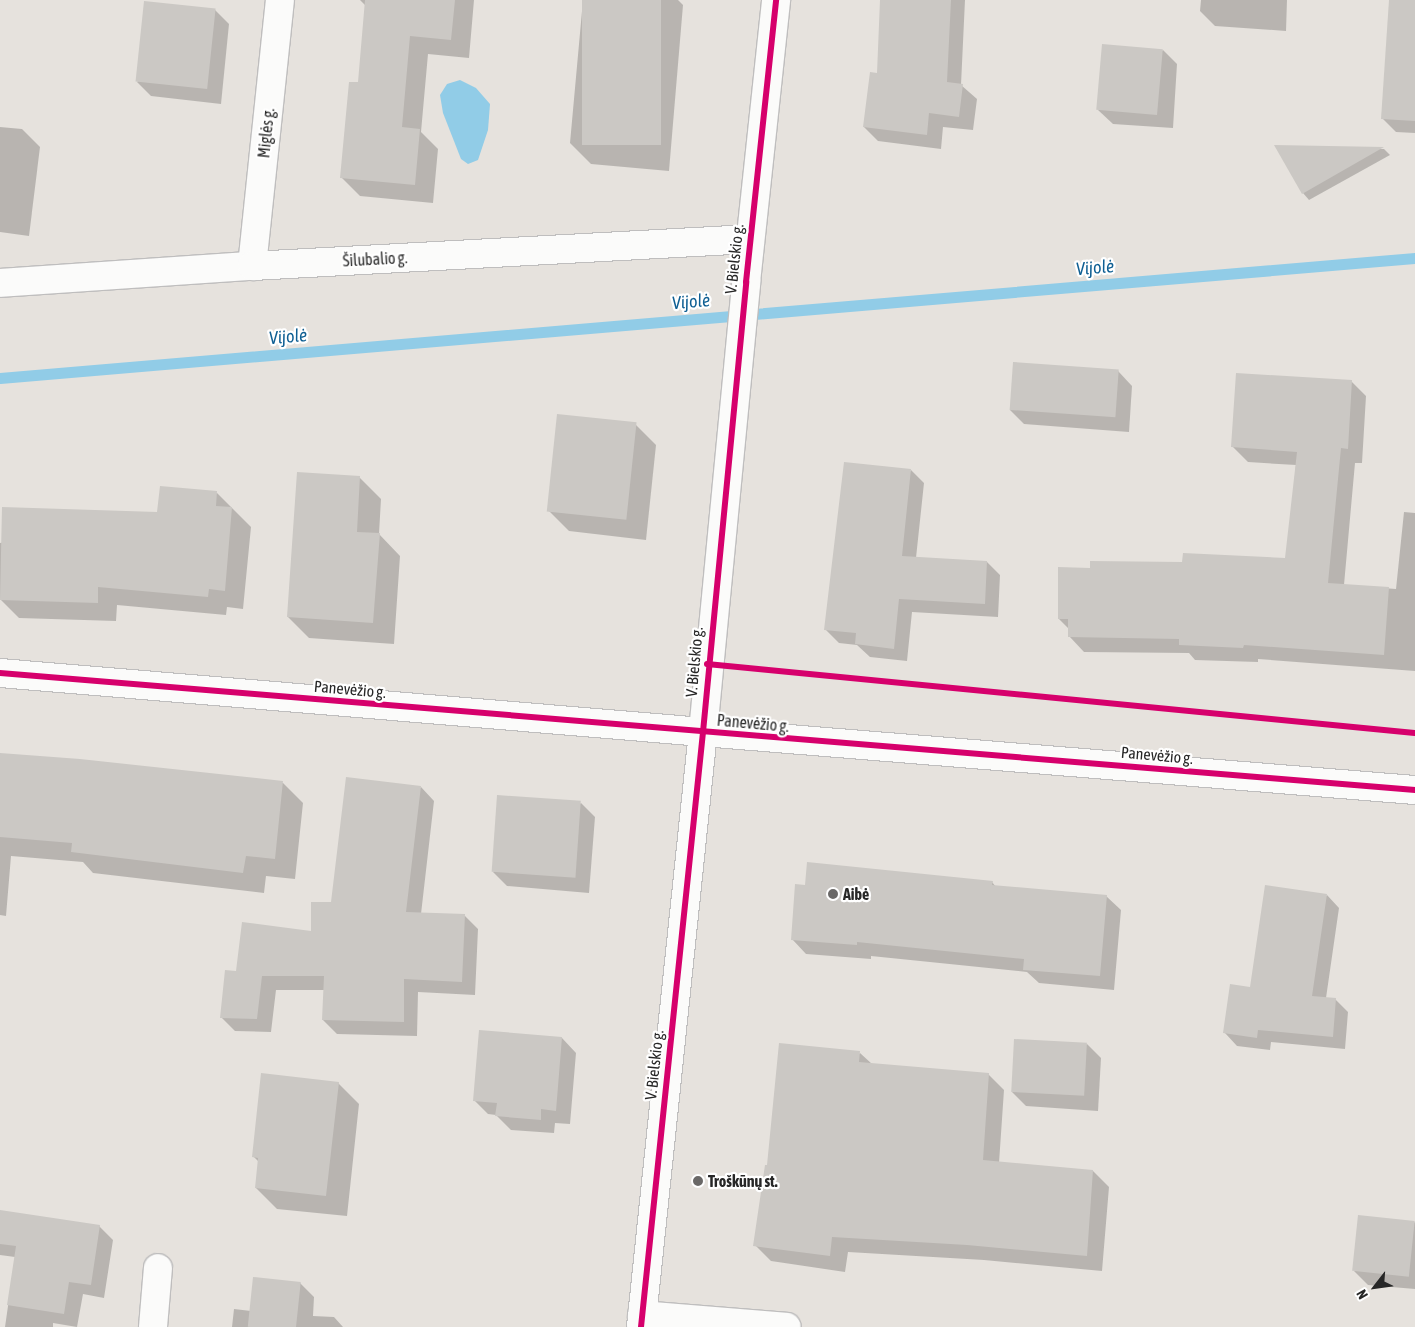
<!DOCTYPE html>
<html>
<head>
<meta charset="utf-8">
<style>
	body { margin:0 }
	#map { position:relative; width:1415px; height:1327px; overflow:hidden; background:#e6e2dd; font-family:"Asap Condensed",sans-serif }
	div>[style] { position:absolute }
	.water>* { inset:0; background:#91cce7 }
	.shadow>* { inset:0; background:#0003 }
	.stream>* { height:11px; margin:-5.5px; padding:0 5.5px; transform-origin:5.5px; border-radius:5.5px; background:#91cce7 }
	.building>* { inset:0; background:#cbc8c4; transform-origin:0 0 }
	.roads { filter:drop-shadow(1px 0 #bfbebe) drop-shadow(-1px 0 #bfbebe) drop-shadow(0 1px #bfbebe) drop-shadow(0 -1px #bfbebe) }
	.minor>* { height:28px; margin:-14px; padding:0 14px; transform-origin:14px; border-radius:14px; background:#fbfbfa }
	.tertiary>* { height:28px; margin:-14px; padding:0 14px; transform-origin:14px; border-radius:14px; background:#fbfbfa }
	.cycleway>* { height:6px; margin:-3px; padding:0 3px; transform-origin:3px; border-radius:3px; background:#d6006c }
	.dots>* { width:14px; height:14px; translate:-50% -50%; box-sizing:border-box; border:2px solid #fff; border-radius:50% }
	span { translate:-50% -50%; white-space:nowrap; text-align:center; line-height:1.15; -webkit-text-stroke:4.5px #fff; paint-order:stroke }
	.street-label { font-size:16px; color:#272727 }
	.poi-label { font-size:16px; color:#272727; font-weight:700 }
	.left { translate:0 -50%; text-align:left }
	.water-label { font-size:18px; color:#0f5f93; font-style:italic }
	.north { position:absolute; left:1350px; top:1262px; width:50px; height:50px; -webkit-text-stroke:4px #fff; paint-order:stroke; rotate:240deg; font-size:14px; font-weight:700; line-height:20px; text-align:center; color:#272727 }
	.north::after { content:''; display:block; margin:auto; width:18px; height:22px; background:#272727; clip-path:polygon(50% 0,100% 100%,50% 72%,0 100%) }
</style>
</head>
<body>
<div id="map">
	<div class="water">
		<i style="clip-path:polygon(460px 80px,476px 88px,490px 104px,488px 130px,478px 160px,468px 164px,461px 159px,443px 113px,440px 95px,447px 84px)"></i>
	</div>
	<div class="shadow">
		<i style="clip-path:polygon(360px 0,474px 0,469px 58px,428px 54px,421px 132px,438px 149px,433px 203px,360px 196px,342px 178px,359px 84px,366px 6px)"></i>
		<i style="clip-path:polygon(583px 0,678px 0,683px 5px,669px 171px,591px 164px,570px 143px)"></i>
		<i style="clip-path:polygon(882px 0,965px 0,961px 85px,977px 99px,973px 130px,943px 127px,941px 149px,878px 141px,864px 127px,878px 75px)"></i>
		<i style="clip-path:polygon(1201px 0,1287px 0,1286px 31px,1215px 26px,1200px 11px)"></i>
		<i style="clip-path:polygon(215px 10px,229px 24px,221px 104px,151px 96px,137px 82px)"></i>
		<i style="clip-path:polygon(1415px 23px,1415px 133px,1396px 132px,1382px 118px)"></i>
		<i style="clip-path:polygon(1163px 50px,1177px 64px,1173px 128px,1113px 124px,1098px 110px)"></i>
		<i style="clip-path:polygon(0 127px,22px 129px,40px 147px,29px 236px,0 232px)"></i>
		<i style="clip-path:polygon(1276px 147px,1384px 149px,1390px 155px,1309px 200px,1303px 193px)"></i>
		<i style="clip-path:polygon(1118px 371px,1132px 386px,1129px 432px,1024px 424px,1010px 410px)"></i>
		<i style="clip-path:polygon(1351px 381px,1366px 396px,1362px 463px,1355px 463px,1344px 585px,1396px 589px,1404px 512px,1415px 513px,1415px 671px,1258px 659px,1258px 662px,1195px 660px,1189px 653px,1084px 652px,1069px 636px,1069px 629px,1059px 619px,1091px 569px,1287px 559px,1296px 465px,1248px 462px,1233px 447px)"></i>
		<i style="clip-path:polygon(635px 424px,656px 445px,646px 540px,569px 531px,548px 510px)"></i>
		<i style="clip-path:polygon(911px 470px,924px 483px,916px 558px,987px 562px,1000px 575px,998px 617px,912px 612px,907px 661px,870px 657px,857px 645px,839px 643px,826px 630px)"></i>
		<i style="clip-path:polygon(298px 473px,360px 478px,381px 499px,379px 534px,400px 556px,394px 644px,309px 638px,288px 617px)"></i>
		<i style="clip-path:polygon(217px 493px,251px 527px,243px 609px,227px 607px,226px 615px,117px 605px,116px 621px,19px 618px,0 599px,0 543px,158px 513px)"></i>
		<i style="clip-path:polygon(0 754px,283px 783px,303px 803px,295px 879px,266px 876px,264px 893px,93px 873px,83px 862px,11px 856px,6px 916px,0 915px)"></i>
		<i style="clip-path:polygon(421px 787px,434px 801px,421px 914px,465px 916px,478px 929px,475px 995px,418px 992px,417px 1036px,337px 1034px,323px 1020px,325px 990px,276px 990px,271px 1032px,235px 1031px,221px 1017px,237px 973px,312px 932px)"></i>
		<i style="clip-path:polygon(581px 803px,595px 817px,589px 893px,507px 886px,493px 872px)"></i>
		<i style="clip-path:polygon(992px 882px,996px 887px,1106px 896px,1121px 910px,1114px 990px,1039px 983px,1027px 972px,871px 956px,871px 959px,806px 954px,792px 939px,806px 886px)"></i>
		<i style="clip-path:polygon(1327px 895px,1339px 908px,1326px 998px,1335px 999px,1348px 1012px,1345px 1049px,1271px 1042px,1270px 1050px,1237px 1046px,1225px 1033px)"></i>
		<i style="clip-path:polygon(480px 1031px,562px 1038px,576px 1053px,570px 1124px,555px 1123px,554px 1133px,511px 1130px,496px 1115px,488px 1114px,474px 1100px)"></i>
		<i style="clip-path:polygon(1087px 1044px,1101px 1058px,1098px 1111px,1026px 1106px,1012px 1092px)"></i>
		<i style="clip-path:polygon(860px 1053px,872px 1064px,988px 1074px,1004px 1090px,999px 1163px,1093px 1171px,1109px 1187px,1102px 1271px,984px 1260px,848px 1252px,845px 1272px,771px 1261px,755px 1245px,768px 1166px)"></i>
		<i style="clip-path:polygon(338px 1083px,359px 1104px,347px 1216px,277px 1209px,256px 1188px,259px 1162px,253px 1156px)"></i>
		<i style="clip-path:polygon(0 1211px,99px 1226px,113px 1240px,104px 1298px,83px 1294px,77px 1327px,53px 1323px,53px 1327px,5px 1327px,15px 1257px,0 1255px)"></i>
		<i style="clip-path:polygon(1415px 1222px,1415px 1289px,1368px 1285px,1354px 1271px)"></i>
		<i style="clip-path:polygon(300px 1283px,314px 1297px,313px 1316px,334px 1317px,343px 1327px,232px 1327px,234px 1309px,251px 1311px)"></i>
	</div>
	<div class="stream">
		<i style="left:0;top:378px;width:1420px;rotate:-4.85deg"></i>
	</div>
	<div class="building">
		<i style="clip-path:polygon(365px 0,455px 0,451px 40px,410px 36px,402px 127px,420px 129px,415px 185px,340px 178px,349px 82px,358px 82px)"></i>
		<i style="left:582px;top:0;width:79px;height:145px"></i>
		<i style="clip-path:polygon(880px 0,951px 0,947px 82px,963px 84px,959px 117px,929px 113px,927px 135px,863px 127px,870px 72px,877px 73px)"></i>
		<i style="clip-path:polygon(1389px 0,1415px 0,1415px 121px,1381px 119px)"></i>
		<i style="left:144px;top:1px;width:72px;height:81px;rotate:6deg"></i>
		<i style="left:1102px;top:44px;width:61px;height:66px;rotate:5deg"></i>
		<i style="clip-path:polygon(1274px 145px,1384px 147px,1302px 194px)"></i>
		<i style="left:1013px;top:362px;width:106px;height:48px;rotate:4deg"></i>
		<i style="clip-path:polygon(1236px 373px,1352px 380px,1348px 449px,1341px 448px,1328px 583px,1389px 587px,1384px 655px,1244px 645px,1243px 648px,1179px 645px,1179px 639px,1068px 637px,1068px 619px,1058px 619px,1058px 567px,1090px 568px,1090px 561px,1182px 562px,1183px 553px,1285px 558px,1297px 452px,1231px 447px)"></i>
		<i style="left:557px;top:414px;width:80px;height:98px;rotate:6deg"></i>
		<i style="clip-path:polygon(844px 462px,911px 469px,902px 556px,987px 561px,985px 604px,899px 599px,894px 649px,855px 644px,856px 633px,824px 630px)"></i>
		<i style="clip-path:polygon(297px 472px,360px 476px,357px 532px,380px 533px,373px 623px,287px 617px)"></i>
		<i style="clip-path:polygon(160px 486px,217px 491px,216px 506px,232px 507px,225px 591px,209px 589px,208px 597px,98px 587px,98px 603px,0 600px,2px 507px,157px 512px)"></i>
		<i style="clip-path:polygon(0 753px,80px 759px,283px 781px,275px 859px,246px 856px,243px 873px,71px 852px,72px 843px,0 837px)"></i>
		<i style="clip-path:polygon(346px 777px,421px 786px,406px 912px,465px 914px,462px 982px,404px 979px,404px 1022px,322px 1020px,324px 976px,262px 976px,257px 1019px,220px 1018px,225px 970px,236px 971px,242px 922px,311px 931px,311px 902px,331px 902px)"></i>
		<i style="left:497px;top:795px;width:84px;height:77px;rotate:4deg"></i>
		<i style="clip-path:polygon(807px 862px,993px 881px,992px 885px,1107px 895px,1100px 976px,1023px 970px,1024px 959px,857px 942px,857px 945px,791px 940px,795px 884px,805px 885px)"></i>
		<i style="clip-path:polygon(1265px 885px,1327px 894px,1312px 996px,1336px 998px,1333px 1037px,1258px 1030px,1257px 1038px,1223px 1033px,1230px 984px,1250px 987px)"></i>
		<i style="clip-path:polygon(479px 1030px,562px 1037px,556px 1111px,541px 1109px,541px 1120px,495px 1116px,497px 1103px,473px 1101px)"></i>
		<i style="left:1014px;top:1039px;width:73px;height:53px;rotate:3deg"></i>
		<i style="clip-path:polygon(779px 1043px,860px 1051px,859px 1062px,989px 1073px,983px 1160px,1093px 1170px,1087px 1256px,967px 1245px,832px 1237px,830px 1256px,753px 1246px,765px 1165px,767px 1165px)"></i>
		<i style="clip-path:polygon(261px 1073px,339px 1082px,326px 1196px,255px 1188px,258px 1158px,252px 1157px)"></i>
		<i style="clip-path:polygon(0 1210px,100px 1225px,91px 1285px,69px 1282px,64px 1314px,7px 1305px,16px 1246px,0 1244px)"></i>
		<i style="left:1358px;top:1215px;width:57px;height:56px;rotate:6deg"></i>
		<i style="left:253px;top:1277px;width:48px;height:50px;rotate:6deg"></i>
	</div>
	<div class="roads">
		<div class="minor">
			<i style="left:252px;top:266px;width:267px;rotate:-84deg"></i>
			<i style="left:0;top:283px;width:253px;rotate:-3.9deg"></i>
			<i style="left:252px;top:266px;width:499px;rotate:-3.1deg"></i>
			<i style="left:0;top:673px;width:705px;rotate:4.8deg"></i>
			<i style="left:703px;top:732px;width:452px;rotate:-84.5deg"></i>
			<i style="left:746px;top:282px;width:284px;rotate:-83.9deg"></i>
			<i style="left:642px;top:1315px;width:145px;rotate:4.7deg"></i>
			<i style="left:153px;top:1327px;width:59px;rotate:-85.2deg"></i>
		</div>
		<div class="tertiary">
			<i style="left:641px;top:1327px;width:598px;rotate:-84.05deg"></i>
			<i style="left:703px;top:732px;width:714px;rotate:4.66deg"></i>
		</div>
	</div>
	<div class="cycleway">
		<i style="left:707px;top:664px;width:711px;rotate:5.57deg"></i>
		<i style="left:0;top:673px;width:1420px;rotate:4.73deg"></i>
		<i style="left:641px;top:1327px;width:598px;rotate:-84.05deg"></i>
		<i style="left:703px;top:732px;width:452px;rotate:-84.5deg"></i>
		<i style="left:746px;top:282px;width:284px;rotate:-83.9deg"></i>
	</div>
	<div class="dots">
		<i style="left:833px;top:894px;background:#6a6867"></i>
		<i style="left:698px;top:1181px;background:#6a6867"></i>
	</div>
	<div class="street-label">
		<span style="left:266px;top:133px;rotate:-84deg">Miglės g.</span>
		<span style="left:375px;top:259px;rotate:-3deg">Šilubalio g.</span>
		<span style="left:734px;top:259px;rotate:-84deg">V. Bielskio g.</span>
		<span style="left:694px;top:662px;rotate:-85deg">V. Bielskio g.</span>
		<span style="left:350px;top:689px;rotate:5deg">Panevėžio g.</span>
		<span style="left:753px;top:723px;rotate:5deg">Panevėžio g.</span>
		<span style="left:1157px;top:755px;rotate:5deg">Panevėžio g.</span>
		<span style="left:654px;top:1065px;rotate:-84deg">V. Bielskio g.</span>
	</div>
	<div class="poi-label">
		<span class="left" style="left:843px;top:894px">Aibė</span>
		<span class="left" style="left:708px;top:1181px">Troškūnų st.</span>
	</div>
	<div class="water-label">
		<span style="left:1095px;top:268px;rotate:-5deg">Vijolė</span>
		<span style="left:691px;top:302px;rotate:-5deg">Vijolė</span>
		<span style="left:288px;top:337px;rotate:-5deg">Vijolė</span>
	</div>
	<div class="north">N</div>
</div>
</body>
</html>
